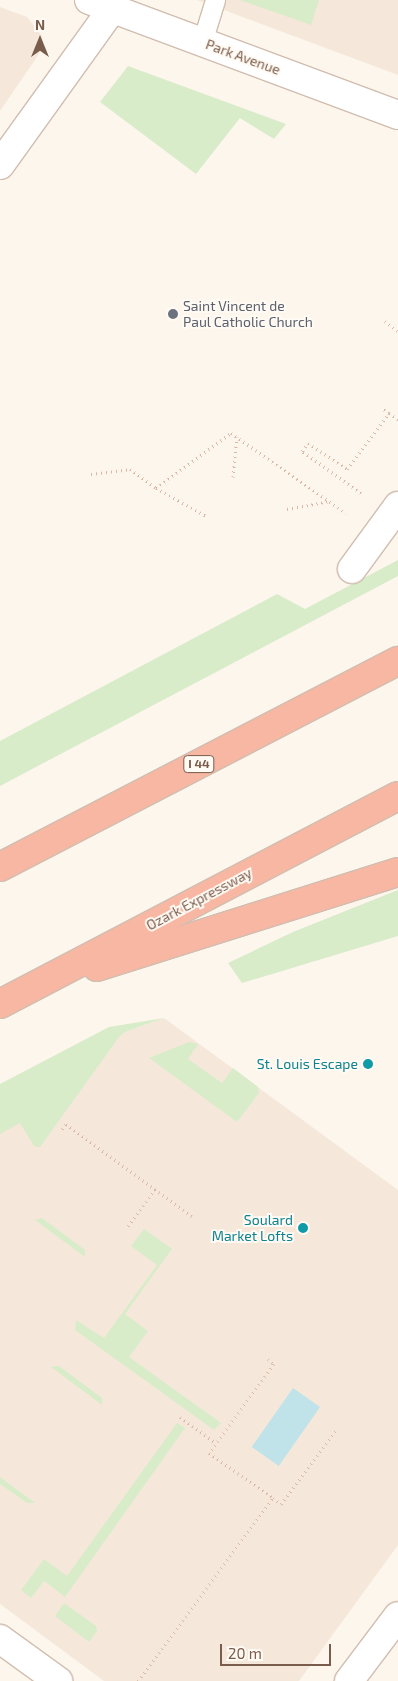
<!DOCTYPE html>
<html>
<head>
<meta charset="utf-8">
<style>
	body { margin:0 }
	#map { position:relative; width:398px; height:1681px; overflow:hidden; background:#fdf6ec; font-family:"Exo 2",sans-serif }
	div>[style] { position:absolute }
	.residential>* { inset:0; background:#f5e8da }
	.green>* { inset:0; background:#d8ecc9 }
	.water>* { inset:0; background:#bfe3e8; transform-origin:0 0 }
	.path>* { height:3px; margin-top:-1.5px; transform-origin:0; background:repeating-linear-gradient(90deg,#d9b8a5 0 1px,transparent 0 5px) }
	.roads { filter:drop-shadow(1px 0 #d1beb0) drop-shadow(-1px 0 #d1beb0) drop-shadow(0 1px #d1beb0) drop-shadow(0 -1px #d1beb0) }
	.service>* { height:19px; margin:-9.5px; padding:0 9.5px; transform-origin:9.5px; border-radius:9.5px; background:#fff }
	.minor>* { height:28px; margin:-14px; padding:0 14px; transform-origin:14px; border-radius:14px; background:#fff }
	.motorway>* { height:28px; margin:-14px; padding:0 14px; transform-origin:14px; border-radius:14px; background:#f7b7a3 }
	.dots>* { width:14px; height:14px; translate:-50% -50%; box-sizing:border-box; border:2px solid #fffaf3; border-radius:50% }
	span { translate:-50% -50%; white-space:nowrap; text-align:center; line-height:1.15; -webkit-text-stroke:4px #fffaf3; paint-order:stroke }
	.shield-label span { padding:1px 4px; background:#fffaf3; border:1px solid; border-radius:4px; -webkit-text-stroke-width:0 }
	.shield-label { font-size:12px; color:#7a5c4d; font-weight:700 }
	.street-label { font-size:14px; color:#7a5c4d }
	.worship-label { font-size:14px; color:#5b616d }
	.left { translate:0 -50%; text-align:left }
	.culture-label { font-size:14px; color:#0d838f }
	.right { translate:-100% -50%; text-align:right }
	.north { position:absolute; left:15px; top:15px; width:50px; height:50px; -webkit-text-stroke:4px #fffaf3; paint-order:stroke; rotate:0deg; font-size:14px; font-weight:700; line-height:20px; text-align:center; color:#7a5c4d }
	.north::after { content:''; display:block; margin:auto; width:18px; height:22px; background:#7a5c4d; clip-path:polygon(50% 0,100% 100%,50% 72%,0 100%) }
	.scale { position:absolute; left:220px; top:1644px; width:111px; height:22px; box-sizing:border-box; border:2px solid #7a5c4d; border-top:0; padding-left:6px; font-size:15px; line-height:18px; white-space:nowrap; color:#7a5c4d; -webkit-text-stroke:4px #fffaf3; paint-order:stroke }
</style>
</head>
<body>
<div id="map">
	<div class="residential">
		<i style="clip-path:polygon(197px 0,398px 0,398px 75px)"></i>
		<i style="clip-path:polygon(0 7px,27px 17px,42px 36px,43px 43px,39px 54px,0 111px)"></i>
		<i style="clip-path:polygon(164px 1018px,398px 1190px,398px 1545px,299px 1681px,104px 1681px,0 1604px,0 1124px,125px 1032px)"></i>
	</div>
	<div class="green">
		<i style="clip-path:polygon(240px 0,319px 0,311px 25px)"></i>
		<i style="clip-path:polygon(128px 66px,286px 124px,274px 139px,240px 118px,196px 174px,100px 102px)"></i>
		<i style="clip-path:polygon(398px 560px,398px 576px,0 786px,0 741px,277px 594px,305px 609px)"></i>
		<i style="clip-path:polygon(398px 890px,398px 936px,242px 983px,228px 963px,293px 932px)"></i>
		<i style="clip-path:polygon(164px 1018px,125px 1032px,119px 1037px,40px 1147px,34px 1146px,20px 1123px,0 1134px,0 1084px,109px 1027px)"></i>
		<i style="clip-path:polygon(189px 1042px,198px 1044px,188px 1059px,222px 1083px,233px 1068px,258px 1087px,259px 1093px,237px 1122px,149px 1058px)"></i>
		<i style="clip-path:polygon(42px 1218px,85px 1250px,85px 1257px,35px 1220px)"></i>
		<i style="clip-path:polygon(144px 1229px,172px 1249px,125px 1314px,148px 1331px,129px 1357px,221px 1423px,214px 1430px,75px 1330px,76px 1320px,104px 1338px,157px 1265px,131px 1246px)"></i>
		<i style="clip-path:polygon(59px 1366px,102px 1398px,102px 1405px,51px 1367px)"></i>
		<i style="clip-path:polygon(177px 1423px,185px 1428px,65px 1597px,44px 1581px,31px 1598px,21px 1590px,44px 1559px,67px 1576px)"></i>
		<i style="clip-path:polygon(0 1477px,35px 1503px,27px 1503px,0 1484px)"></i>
		<i style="clip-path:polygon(64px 1603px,96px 1626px,97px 1631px,89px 1642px,55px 1616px)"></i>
	</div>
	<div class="water">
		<i style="left:293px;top:1388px;width:33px;height:72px;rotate:35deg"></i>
	</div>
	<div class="path">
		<i style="left:385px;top:321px;width:16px;rotate:38deg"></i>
		<i style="left:389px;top:413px;width:11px;rotate:34deg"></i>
		<i style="left:91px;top:474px;width:39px;rotate:-7deg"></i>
		<i style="left:130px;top:469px;width:32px;rotate:36deg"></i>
		<i style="left:156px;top:488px;width:93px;rotate:-36.3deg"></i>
		<i style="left:231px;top:433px;width:140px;rotate:34.8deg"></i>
		<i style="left:233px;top:477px;width:40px;rotate:-84.3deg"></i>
		<i style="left:156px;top:488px;width:57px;rotate:29.2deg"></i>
		<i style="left:361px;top:493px;width:72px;rotate:-144.6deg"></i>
		<i style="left:302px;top:451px;width:10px;rotate:-53deg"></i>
		<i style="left:308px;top:443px;width:47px;rotate:33.7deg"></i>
		<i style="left:347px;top:469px;width:70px;rotate:-53.1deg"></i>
		<i style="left:389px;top:413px;width:7px;rotate:-146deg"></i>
		<i style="left:287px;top:509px;width:44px;rotate:-10.5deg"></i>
		<i style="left:62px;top:1129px;width:6px;rotate:-51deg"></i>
		<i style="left:66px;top:1124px;width:159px;rotate:36.3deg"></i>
		<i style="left:128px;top:1226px;width:46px;rotate:-53.9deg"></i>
		<i style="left:268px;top:1359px;width:8px;rotate:40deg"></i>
		<i style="left:274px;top:1364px;width:110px;rotate:126.1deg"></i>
		<i style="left:209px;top:1453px;width:78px;rotate:35.1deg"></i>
		<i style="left:180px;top:1417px;width:44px;rotate:35.8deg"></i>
		<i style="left:138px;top:1681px;width:227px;rotate:-53.6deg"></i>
		<i style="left:273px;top:1498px;width:10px;rotate:37deg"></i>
		<i style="left:281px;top:1504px;width:91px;rotate:-53.5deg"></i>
	</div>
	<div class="roads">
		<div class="service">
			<i style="left:202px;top:42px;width:44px;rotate:-72.8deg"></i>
		</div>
		<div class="minor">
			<i style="left:89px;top:0;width:330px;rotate:20.4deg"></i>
			<i style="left:0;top:165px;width:192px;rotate:-54.3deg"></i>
			<i style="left:352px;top:569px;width:78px;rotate:-53.9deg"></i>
			<i style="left:0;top:1639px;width:72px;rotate:35.9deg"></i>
			<i style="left:349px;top:1681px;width:81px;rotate:-53deg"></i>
		</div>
		<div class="motorway">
			<i style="left:0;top:867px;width:448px;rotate:-27.4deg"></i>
			<i style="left:97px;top:967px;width:316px;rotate:-17.5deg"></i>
			<i style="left:0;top:1004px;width:449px;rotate:-27.6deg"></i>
		</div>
	</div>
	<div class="dots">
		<i style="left:173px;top:314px;background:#6b7280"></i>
		<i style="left:368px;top:1064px;background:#0f9aa8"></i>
		<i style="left:303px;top:1228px;background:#0f9aa8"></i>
	</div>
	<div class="shield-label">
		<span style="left:199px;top:764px">I 44</span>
	</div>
	<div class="street-label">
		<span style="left:243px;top:57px;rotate:20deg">Park Avenue</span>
		<span style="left:199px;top:899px;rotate:-28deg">Ozark Expressway</span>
	</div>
	<div class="worship-label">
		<span class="left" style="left:183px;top:314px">Saint Vincent de<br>Paul Catholic Church</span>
	</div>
	<div class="culture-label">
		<span class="right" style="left:358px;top:1064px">St. Louis Escape</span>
		<span class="right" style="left:293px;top:1228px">Soulard<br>Market Lofts</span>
	</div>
	<div class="north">N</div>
	<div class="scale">20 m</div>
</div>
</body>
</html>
